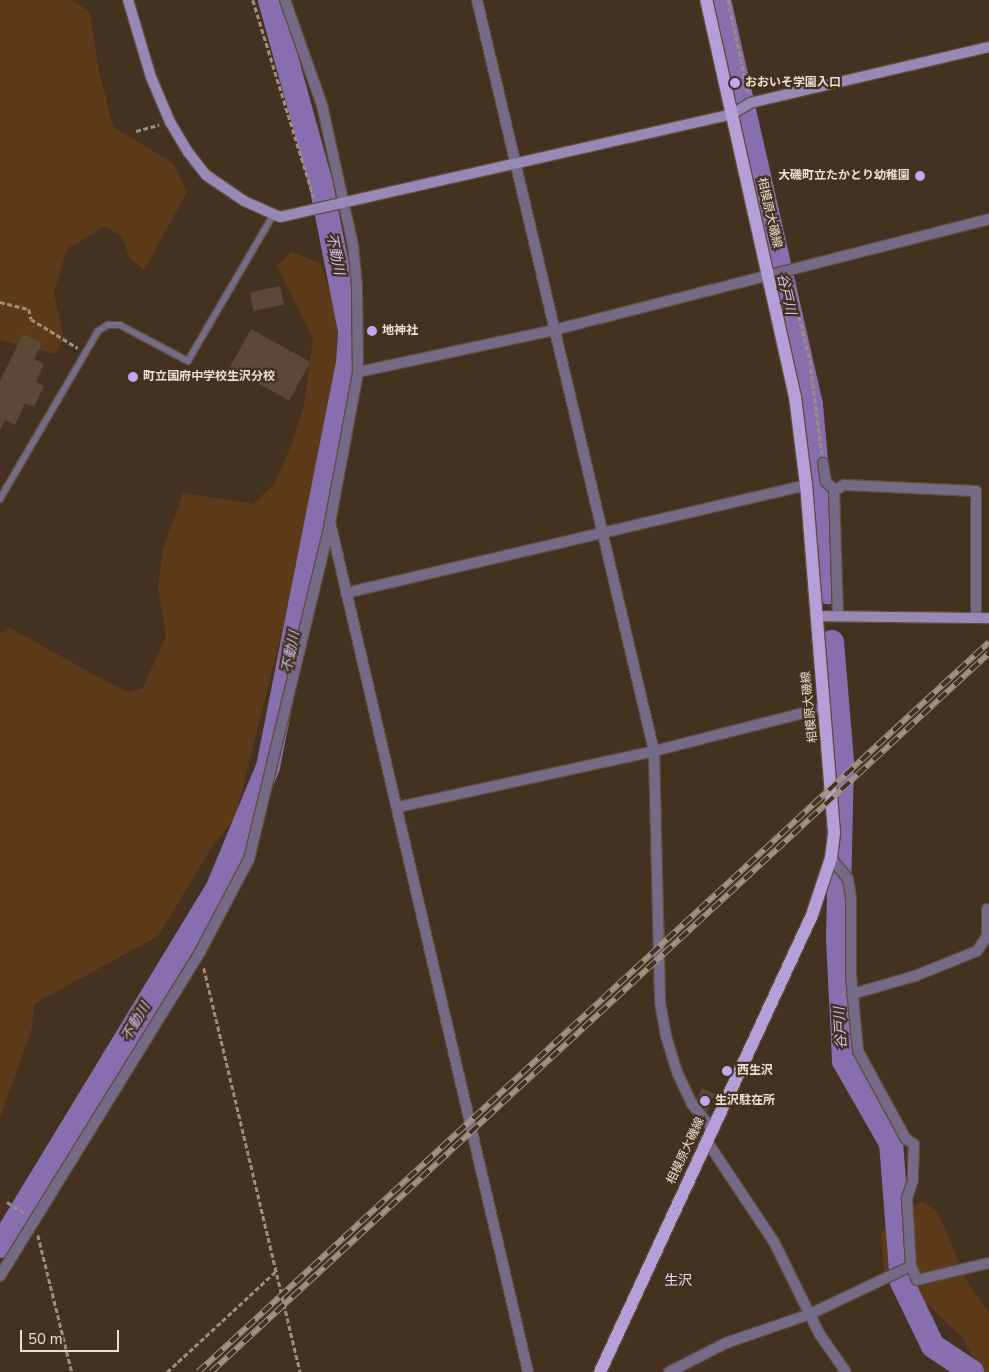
<!DOCTYPE html>
<html>
<head>
<meta charset="utf-8">
<style>
	body { margin:0 }
	#map { position:relative; width:989px; height:1372px; overflow:hidden; background:#45311f; font-family:"Nunito Sans","Noto Sans JP",sans-serif }
	div>[style] { position:absolute }
	.green>* { inset:0; background:#5c3b1a }
	.river>* { height:24px; margin:-12px; padding:0 12px; transform-origin:12px; border-radius:12px; background:#876eaf }
	.building>* { inset:0; background:#5d4835; transform-origin:0 0 }
	.path>* { height:2.5px; margin-top:-1.25px; transform-origin:0; background:repeating-linear-gradient(90deg,#9e8d7f 0 5px,transparent 0 7.5px) }
	.roads { filter:drop-shadow(1px 0 #604d3c) drop-shadow(-1px 0 #604d3c) drop-shadow(0 1px #604d3c) drop-shadow(0 -1px #604d3c) }
	.lane>* { height:5.5px; margin:-2.75px; padding:0 2.75px; transform-origin:2.75px; border-radius:2.75px; background:#756b88 }
	.street>* { height:10px; margin:-5px; padding:0 5px; transform-origin:5px; border-radius:5px; background:#756b88 }
	.secondary>* { height:10px; margin:-5px; padding:0 5px; transform-origin:5px; border-radius:5px; background:#9888b6 }
	.primary>* { height:12px; margin:-6px; padding:0 6px; transform-origin:6px; border-radius:6px; background:#b49fd9 }
	.rail>* { height:5.5px; margin-top:-2.75px; transform-origin:0; background:repeating-linear-gradient(90deg,#45311f 0 11px,#a29284 0 22px); box-sizing:border-box; border-block:1px solid #a29284 }
	.dots>* { width:14px; height:14px; translate:-50% -50%; box-sizing:border-box; border:2px solid #45311f; border-radius:50% }
	span { translate:-50% -50%; white-space:nowrap; text-align:center; line-height:1.15; -webkit-text-stroke:4.5px #45311f; paint-order:stroke }
	.poi-label { font-size:12px; color:#ecded3; font-weight:700 }
	.left { translate:0 -50%; text-align:left }
	.right { translate:-100% -50%; text-align:right }
	.street-label { font-size:12px; color:#ecded3 }
	.water-label { font-size:14px; color:#d2bff6; font-style:italic }
	.neighbourhood-label { font-size:14px; color:#e5dbf8 }
	.scale { position:absolute; left:20px; top:1330px; width:99px; height:22px; box-sizing:border-box; border:2px solid #ecded3; border-top:0; padding-left:6px; font-size:15px; line-height:18px; white-space:nowrap; color:#ecded3; -webkit-text-stroke:4px #45311f; paint-order:stroke }
</style>
</head>
<body>
<div id="map">
	<div class="green">
		<i style="clip-path:polygon(0 0,72px 0,90px 12px,98px 66px,113px 127px,173px 163px,187px 192px,144px 270px,130px 258px,122px 237px,105px 226px,67px 249px,54px 293px,64px 339px,55px 354px,0 340px)"></i>
		<i style="clip-path:polygon(291px 252px,320px 263px,338px 315px,336px 390px,297px 572px,235px 818px,210px 850px,158px 936px,34px 1004px,32px 1028px,0 1118px,0 634px,8px 627px,113px 685px,129px 692px,143px 688px,166px 636px,158px 588px,163px 549px,183px 493px,253px 504px,275px 483px,294px 438px,304px 405px,313px 339px,277px 266px)"></i>
		<i style="clip-path:polygon(922px 1201px,937px 1211px,967px 1281px,989px 1313px,989px 1372px,978px 1372px,965px 1340px,928px 1305px,895px 1285px,884px 1271px,881px 1234px,889px 1221px)"></i>
	</div>
	<div class="river">
		<i style="left:719px;top:0;width:415px;rotate:77.2deg"></i>
		<i style="left:811px;top:405px;width:188px;rotate:84.8deg"></i>
		<i style="left:832px;top:642px;width:120px;rotate:85.2deg"></i>
		<i style="left:842px;top:762px;width:176px;rotate:91.3deg"></i>
		<i style="left:838px;top:938px;width:123px;rotate:87.2deg"></i>
		<i style="left:844px;top:1061px;width:95px;rotate:60.2deg"></i>
		<i style="left:891px;top:1143px;width:139px;rotate:85.5deg"></i>
		<i style="left:902px;top:1282px;width:71px;rotate:64.2deg"></i>
		<i style="left:933px;top:1346px;width:47px;rotate:33.7deg"></i>
		<i style="left:0;top:1246px;width:420px;rotate:-58.7deg"></i>
		<i style="left:218px;top:887px;width:130px;rotate:-67.4deg"></i>
		<i style="left:268px;top:767px;width:412px;rotate:-78.8deg"></i>
		<i style="left:348px;top:363px;width:32px;rotate:-86deg"></i>
		<i style="left:350px;top:331px;width:150px;rotate:-101.2deg"></i>
		<i style="left:321px;top:184px;width:191px;rotate:-105.5deg"></i>
	</div>
	<div class="building">
		<i style="left:280px;top:286px;width:19px;height:31px;rotate:78deg"></i>
		<i style="left:251px;top:329px;width:68px;height:44px;rotate:29deg"></i>
		<i style="clip-path:polygon(23px 334px,42px 343px,34px 359px,44px 364px,36px 382px,44px 386px,34px 407px,25px 403px,15px 425px,5px 420px,0 430px,0 381px)"></i>
		<i style="clip-path:polygon(702px 1088px,715px 1094px,706px 1114px,696px 1100px)"></i>
	</div>
	<div class="path">
		<i style="left:253px;top:0;width:207px;rotate:72.9deg"></i>
		<i style="left:728px;top:0;width:94px;rotate:77.7deg"></i>
		<i style="left:136px;top:131px;width:24px;rotate:-15deg"></i>
		<i style="left:790px;top:280px;width:83px;rotate:76.1deg"></i>
		<i style="left:810px;top:361px;width:94px;rotate:82.6deg"></i>
		<i style="left:0;top:302px;width:30px;rotate:14deg"></i>
		<i style="left:29px;top:309px;width:10px;rotate:79deg"></i>
		<i style="left:31px;top:319px;width:55px;rotate:31.7deg"></i>
		<i style="left:204px;top:968px;width:415px;rotate:76.6deg"></i>
		<i style="left:7px;top:1202px;width:23px;rotate:31deg"></i>
		<i style="left:38px;top:1235px;width:141px;rotate:76.1deg"></i>
		<i style="left:167px;top:1372px;width:150px;rotate:-42.8deg"></i>
	</div>
	<div class="roads">
		<div class="lane">
			<i style="left:0;top:499px;width:194px;rotate:-59.7deg"></i>
			<i style="left:98px;top:331px;width:12px;rotate:-31deg"></i>
			<i style="left:108px;top:325px;width:12px"></i>
			<i style="left:120px;top:325px;width:77px;rotate:27.9deg"></i>
			<i style="left:188px;top:361px;width:170px;rotate:-59.7deg"></i>
		</div>
		<div class="street">
			<i style="left:477px;top:0;width:772px;rotate:76.74deg"></i>
			<i style="left:654px;top:751px;width:251px;rotate:88.6deg"></i>
			<i style="left:660px;top:1002px;width:35px;rotate:80deg"></i>
			<i style="left:666px;top:1036px;width:38px;rotate:73deg"></i>
			<i style="left:677px;top:1072px;width:35px;rotate:65deg"></i>
			<i style="left:692px;top:1104px;width:32px;rotate:51deg"></i>
			<i style="left:358px;top:372px;width:200px;rotate:-12.1deg"></i>
			<i style="left:554px;top:330px;width:449px;rotate:-14.3deg"></i>
			<i style="left:823px;top:463px;width:19px;rotate:81deg"></i>
			<i style="left:826px;top:482px;width:11px;rotate:41deg"></i>
			<i style="left:834px;top:489px;width:127px;rotate:88.2deg"></i>
			<i style="left:834px;top:491px;width:12px;rotate:-31deg"></i>
			<i style="left:844px;top:485px;width:132px;rotate:2.6deg"></i>
			<i style="left:976px;top:491px;width:125px;rotate:90deg"></i>
			<i style="left:331px;top:526px;width:869px;rotate:76.89deg"></i>
			<i style="left:346px;top:593px;width:473px;rotate:-13.2deg"></i>
			<i style="left:398px;top:807px;width:262px;rotate:-12.3deg"></i>
			<i style="left:654px;top:751px;width:174px;rotate:-14.3deg"></i>
			<i style="left:831px;top:858px;width:27px;rotate:51deg"></i>
			<i style="left:848px;top:879px;width:18px;rotate:81deg"></i>
			<i style="left:851px;top:897px;width:78px;rotate:90deg"></i>
			<i style="left:851px;top:975px;width:76px;rotate:84.7deg"></i>
			<i style="left:858px;top:1051px;width:100px;rotate:61.4deg"></i>
			<i style="left:906px;top:1139px;width:9px;rotate:32deg"></i>
			<i style="left:914px;top:1144px;width:36px;rotate:92deg"></i>
			<i style="left:913px;top:1180px;width:20px;rotate:108deg"></i>
			<i style="left:907px;top:1199px;width:67px;rotate:86.6deg"></i>
			<i style="left:852px;top:994px;width:66px;rotate:-15.9deg"></i>
			<i style="left:915px;top:976px;width:67px;rotate:-22deg"></i>
			<i style="left:977px;top:951px;width:18px;rotate:-56deg"></i>
			<i style="left:987px;top:936px;width:27px;rotate:-90deg"></i>
			<i style="left:706px;top:1140px;width:123px;rotate:56.3deg"></i>
			<i style="left:774px;top:1242px;width:104px;rotate:63.7deg"></i>
			<i style="left:820px;top:1335px;width:45px;rotate:54.9deg"></i>
			<i style="left:0;top:1276px;width:381px;rotate:-58.3deg"></i>
			<i style="left:200px;top:952px;width:105px;rotate:-62.2deg"></i>
			<i style="left:249px;top:859px;width:335px;rotate:-76.4deg"></i>
			<i style="left:328px;top:533px;width:164px;rotate:-79.4deg"></i>
			<i style="left:358px;top:372px;width:86px;rotate:-90.7deg"></i>
			<i style="left:357px;top:286px;width:41px;rotate:-95.6deg"></i>
			<i style="left:353px;top:245px;width:143px;rotate:-102.5deg"></i>
			<i style="left:322px;top:105px;width:111px;rotate:-109.4deg"></i>
			<i style="left:669px;top:1372px;width:64px;rotate:-27deg"></i>
			<i style="left:726px;top:1343px;width:89px;rotate:-19deg"></i>
			<i style="left:810px;top:1314px;width:112px;rotate:-25.4deg"></i>
			<i style="left:911px;top:1266px;width:15px;rotate:67deg"></i>
			<i style="left:917px;top:1280px;width:74px;rotate:-13.3deg"></i>
		</div>
		<div class="secondary">
			<i style="left:128px;top:0;width:80px;rotate:73.4deg"></i>
			<i style="left:151px;top:77px;width:49px;rotate:67.1deg"></i>
			<i style="left:170px;top:122px;width:35px;rotate:59deg"></i>
			<i style="left:188px;top:152px;width:29px;rotate:52deg"></i>
			<i style="left:206px;top:175px;width:46px;rotate:34.4deg"></i>
			<i style="left:244px;top:201px;width:39px;rotate:24deg"></i>
			<i style="left:280px;top:217px;width:464px;rotate:-12.8deg"></i>
			<i style="left:732px;top:114px;width:21px;rotate:-31deg"></i>
			<i style="left:750px;top:103px;width:245px;rotate:-13.2deg"></i>
			<i style="left:816px;top:616px;width:173px;rotate:0.7deg"></i>
		</div>
		<div class="primary">
			<i style="left:600px;top:1372px;width:504px;rotate:-65.11deg"></i>
			<i style="left:812px;top:915px;width:60px;rotate:-71.6deg"></i>
			<i style="left:831px;top:858px;width:26px;rotate:-83deg"></i>
			<i style="left:834px;top:832px;width:348px;rotate:-94.6deg"></i>
			<i style="left:806px;top:485px;width:89px;rotate:-97.1deg"></i>
			<i style="left:795px;top:397px;width:407px;rotate:-102.6deg"></i>
		</div>
	</div>
	<div class="rail">
		<i style="left:198px;top:1372px;width:1076px;rotate:-42.7deg"></i>
		<i style="left:211px;top:1372px;width:1059px;rotate:-42.74deg"></i>
	</div>
	<div class="dots">
		<i style="left:735px;top:83px;background:#c3a7f2"></i>
		<i style="left:920px;top:176px;background:#c3a7f2"></i>
		<i style="left:372px;top:331px;background:#c3a7f2"></i>
		<i style="left:133px;top:377px;background:#c3a7f2"></i>
		<i style="left:727px;top:1071px;background:#c3a7f2"></i>
		<i style="left:705px;top:1101px;background:#c3a7f2"></i>
	</div>
	<div class="poi-label">
		<span class="left" style="left:745px;top:83px">おおいそ学園入口</span>
		<span class="right" style="left:910px;top:176px">大磯町立たかとり幼稚園</span>
		<span class="left" style="left:382px;top:331px">地神社</span>
		<span class="left" style="left:143px;top:377px">町立国府中学校生沢分校</span>
		<span class="left" style="left:737px;top:1071px">西生沢</span>
		<span class="left" style="left:715px;top:1101px">生沢駐在所</span>
	</div>
	<div class="street-label">
		<span style="left:769px;top:213px;rotate:77deg">相模原大磯線</span>
		<span style="left:810px;top:707px;rotate:-96deg">相模原大磯線</span>
		<span style="left:686px;top:1151px;rotate:-65deg">相模原大磯線</span>
	</div>
	<div class="water-label">
		<span style="left:335px;top:254px;rotate:79deg">不動川</span>
		<span style="left:786px;top:294px;rotate:77deg">谷戸川</span>
		<span style="left:291px;top:652px;rotate:-79deg">不動川</span>
		<span style="left:136px;top:1022px;rotate:-59deg">不動川</span>
		<span style="left:841px;top:1028px;rotate:-93deg">谷戸川</span>
	</div>
	<div class="neighbourhood-label">
		<span style="left:678px;top:1281px">生沢</span>
	</div>
	<div class="scale">50 m</div>
</div>
</body>
</html>
